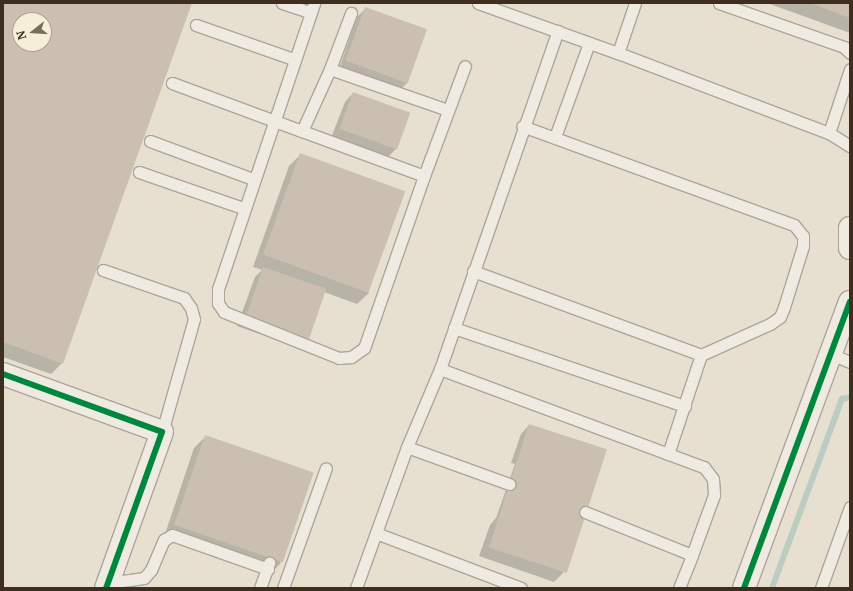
<!DOCTYPE html>
<html>
<head>
<meta charset="utf-8">
<style>
	body { margin:0 }
	#map { position:relative; width:853px; height:591px; overflow:hidden; background:#e7e0d1; font-family:Merriweather,serif }
	div>[style] { position:absolute }
	.shadow>* { inset:0; background:#0003 }
	.stream>* { height:6px; margin:-3px; padding:0 3px; transform-origin:3px; border-radius:3px; background:#bcccc2 }
	.building>* { inset:0; background:#cbbfb2; transform-origin:0 0 }
	.roads { filter:drop-shadow(1px 0 #ada599) drop-shadow(-1px 0 #ada599) drop-shadow(0 1px #ada599) drop-shadow(0 -1px #ada599) }
	.lane>* { height:11px; margin:-5.5px; padding:0 5.5px; transform-origin:5.5px; border-radius:5.5px; background:#efebe3 }
	.street>* { height:22px; margin:-11px; padding:0 11px; transform-origin:11px; border-radius:11px; background:#efebe3 }
	.cycleway>* { height:6px; margin:-3px; padding:0 3px; transform-origin:3px; border-radius:3px; background:#00873e }
	span { translate:-50% -50%; white-space:nowrap; text-align:center; line-height:1.15; -webkit-text-stroke:3px #f7eed8; paint-order:stroke }
	.frame { position:absolute; inset:0; border:4px solid #3d2e20; pointer-events:none }
	.north { position:absolute; left:12px; top:12px; width:40px; height:40px; box-sizing:border-box; background:#f7eed8; border:1px solid #ada18e; border-radius:50%; rotate:253deg; font-size:11px; font-weight:700; line-height:16px; text-align:center; color:#3d2e20 }
	.north::after { content:''; display:block; margin:auto; width:14px; height:18px; background:#786c5e; clip-path:polygon(50% 0,100% 100%,50% 72%,0 100%) }
</style>
</head>
<body>
<div id="map">
	<div class="shadow">
		<i style="clip-path:polygon(evenodd,3px 3px,191px 3px,62px 363px,51px 374px,3px 357px,3px 3px,20px 20px,44px 20px,44px 44px,20px 44px,20px 20px)"></i>
		<i style="clip-path:polygon(767px 3px,850px 3px,850px 33px)"></i>
		<i style="clip-path:polygon(366px 8px,426px 29px,408px 82px,399px 91px,339px 69px,357px 17px)"></i>
		<i style="clip-path:polygon(353px 93px,396px 149px,387px 158px,331px 138px,345px 102px)"></i>
		<i style="clip-path:polygon(300px 155px,369px 293px,357px 304px,324px 292px,307px 339px,299px 348px,237px 326px,255px 277px,262px 270px,253px 267px,289px 166px)"></i>
		<i style="clip-path:polygon(529px 425px,573px 541px,563px 573px,554px 582px,479px 556px,490px 525px,496px 518px,515px 464px,511px 463px,521px 434px)"></i>
		<i style="clip-path:polygon(206px 436px,281px 563px,270px 574px,164px 537px,194px 448px)"></i>
	</div>
	<div class="stream">
		<i style="left:772px;top:588px;width:202px;rotate:-69.7deg"></i>
		<i style="left:842px;top:399px;width:8px;rotate:-14deg"></i>
	</div>
	<div class="building">
		<i style="clip-path:polygon(evenodd,3px 3px,192px 3px,63px 364px,3px 342px,3px 3px,20px 20px,44px 20px,44px 44px,20px 44px,20px 20px)"></i>
		<i style="clip-path:polygon(810px 3px,850px 3px,850px 18px)"></i>
		<i style="left:365px;top:7px;width:66px;height:57px;rotate:20deg"></i>
		<i style="left:353px;top:92px;width:61px;height:39px;rotate:20deg"></i>
		<i style="left:300px;top:153px;width:112px;height:108px;rotate:20deg"></i>
		<i style="left:263px;top:267px;width:67px;height:53px;rotate:19deg"></i>
		<i style="left:529px;top:424px;width:82px;height:130px;rotate:18deg"></i>
		<i style="left:205px;top:435px;width:115px;height:95px;rotate:19deg"></i>
	</div>
	<div class="roads">
		<div class="lane">
			<i style="left:282px;top:3px;width:28px;rotate:18deg"></i>
			<i style="left:478px;top:3px;width:149px;rotate:19.7deg"></i>
			<i style="left:635px;top:3px;width:53px;rotate:108.8deg"></i>
			<i style="left:618px;top:53px;width:226px;rotate:20.8deg"></i>
			<i style="left:829px;top:133px;width:25px;rotate:32deg"></i>
			<i style="left:719px;top:3px;width:133px;rotate:19.4deg"></i>
			<i style="left:844px;top:47px;width:8px;rotate:45deg"></i>
			<i style="left:196px;top:25px;width:103px;rotate:19.3deg"></i>
			<i style="left:330px;top:69px;width:60px;rotate:-69.4deg"></i>
			<i style="left:172px;top:83px;width:139px;rotate:20.3deg"></i>
			<i style="left:302px;top:131px;width:68px;rotate:-65.7deg"></i>
			<i style="left:330px;top:69px;width:125px;rotate:19.2deg"></i>
			<i style="left:302px;top:131px;width:130px;rotate:20.2deg"></i>
			<i style="left:424px;top:176px;width:182px;rotate:109.2deg"></i>
			<i style="left:364px;top:348px;width:16px;rotate:145deg"></i>
			<i style="left:351px;top:357px;width:12px;rotate:175deg"></i>
			<i style="left:339px;top:358px;width:124px;rotate:-158.2deg"></i>
			<i style="left:224px;top:312px;width:11px;rotate:-124deg"></i>
			<i style="left:218px;top:303px;width:14px;rotate:-90deg"></i>
			<i style="left:218px;top:289px;width:302px;rotate:-71.4deg"></i>
			<i style="left:829px;top:133px;width:67px;rotate:-71.8deg"></i>
			<i style="left:555px;top:137px;width:100px;rotate:-70.1deg"></i>
			<i style="left:150px;top:141px;width:110px;rotate:20.3deg"></i>
			<i style="left:139px;top:172px;width:110px;rotate:19.1deg"></i>
			<i style="left:424px;top:176px;width:117px;rotate:-69.6deg"></i>
			<i style="left:103px;top:270px;width:86px;rotate:19.1deg"></i>
			<i style="left:184px;top:298px;width:12px;rotate:55deg"></i>
			<i style="left:191px;top:308px;width:11px;rotate:75deg"></i>
			<i style="left:194px;top:319px;width:117px;rotate:105.8deg"></i>
			<i style="left:473px;top:271px;width:243px;rotate:20.2deg"></i>
			<i style="left:701px;top:355px;width:76px;rotate:-24.2deg"></i>
			<i style="left:770px;top:324px;width:12px;rotate:-35deg"></i>
			<i style="left:780px;top:317px;width:11px;rotate:-68deg"></i>
			<i style="left:784px;top:307px;width:64px;rotate:-72.7deg"></i>
			<i style="left:803px;top:246px;width:10px;rotate:-90deg"></i>
			<i style="left:803px;top:236px;width:14px;rotate:-129deg"></i>
			<i style="left:794px;top:225px;width:289px;rotate:-160deg"></i>
			<i style="left:454px;top:328px;width:244px;rotate:18.7deg"></i>
			<i style="left:831px;top:354px;width:21px;rotate:23deg"></i>
			<i style="left:440px;top:369px;width:282px;rotate:20.4deg"></i>
			<i style="left:704px;top:467px;width:15px;rotate:53deg"></i>
			<i style="left:713px;top:479px;width:16px;rotate:86deg"></i>
			<i style="left:714px;top:495px;width:64px;rotate:110.1deg"></i>
			<i style="left:692px;top:555px;width:115px;rotate:-158.1deg"></i>
			<i style="left:407px;top:447px;width:109px;rotate:19.9deg"></i>
			<i style="left:668px;top:454px;width:104px;rotate:-71.6deg"></i>
			<i style="left:376px;top:533px;width:155px;rotate:20.8deg"></i>
			<i style="left:108px;top:583px;width:36px;rotate:-8deg"></i>
			<i style="left:144px;top:578px;width:11px;rotate:-49deg"></i>
			<i style="left:151px;top:570px;width:33px;rotate:-67deg"></i>
			<i style="left:164px;top:540px;width:9px;rotate:-32deg"></i>
			<i style="left:172px;top:535px;width:102px;rotate:19.5deg"></i>
			<i style="left:260px;top:588px;width:27px;rotate:-70deg"></i>
			<i style="left:283px;top:588px;width:127px;rotate:-70.3deg"></i>
			<i style="left:356px;top:588px;width:150px;rotate:-70.1deg"></i>
			<i style="left:407px;top:447px;width:85px;rotate:-67.1deg"></i>
			<i style="left:440px;top:369px;width:358px;rotate:-70.8deg"></i>
			<i style="left:679px;top:588px;width:35px;rotate:-68deg"></i>
			<i style="left:821px;top:588px;width:86px;rotate:-70.3deg"></i>
		</div>
		<div class="street">
			<i style="left:850px;top:228px;width:20px;rotate:90deg"></i>
			<i style="left:3px;top:374px;width:169px;rotate:20deg"></i>
			<i style="left:162px;top:432px;width:166px;rotate:109.7deg"></i>
			<i style="left:744px;top:588px;width:305px;rotate:-69.7deg"></i>
		</div>
	</div>
	<div class="cycleway">
		<i style="left:3px;top:374px;width:169px;rotate:20deg"></i>
		<i style="left:162px;top:432px;width:166px;rotate:109.7deg"></i>
		<i style="left:744px;top:588px;width:305px;rotate:-69.7deg"></i>
	</div>
	<div class="frame"></div>
	<div class="north">N</div>
</div>
</body>
</html>
